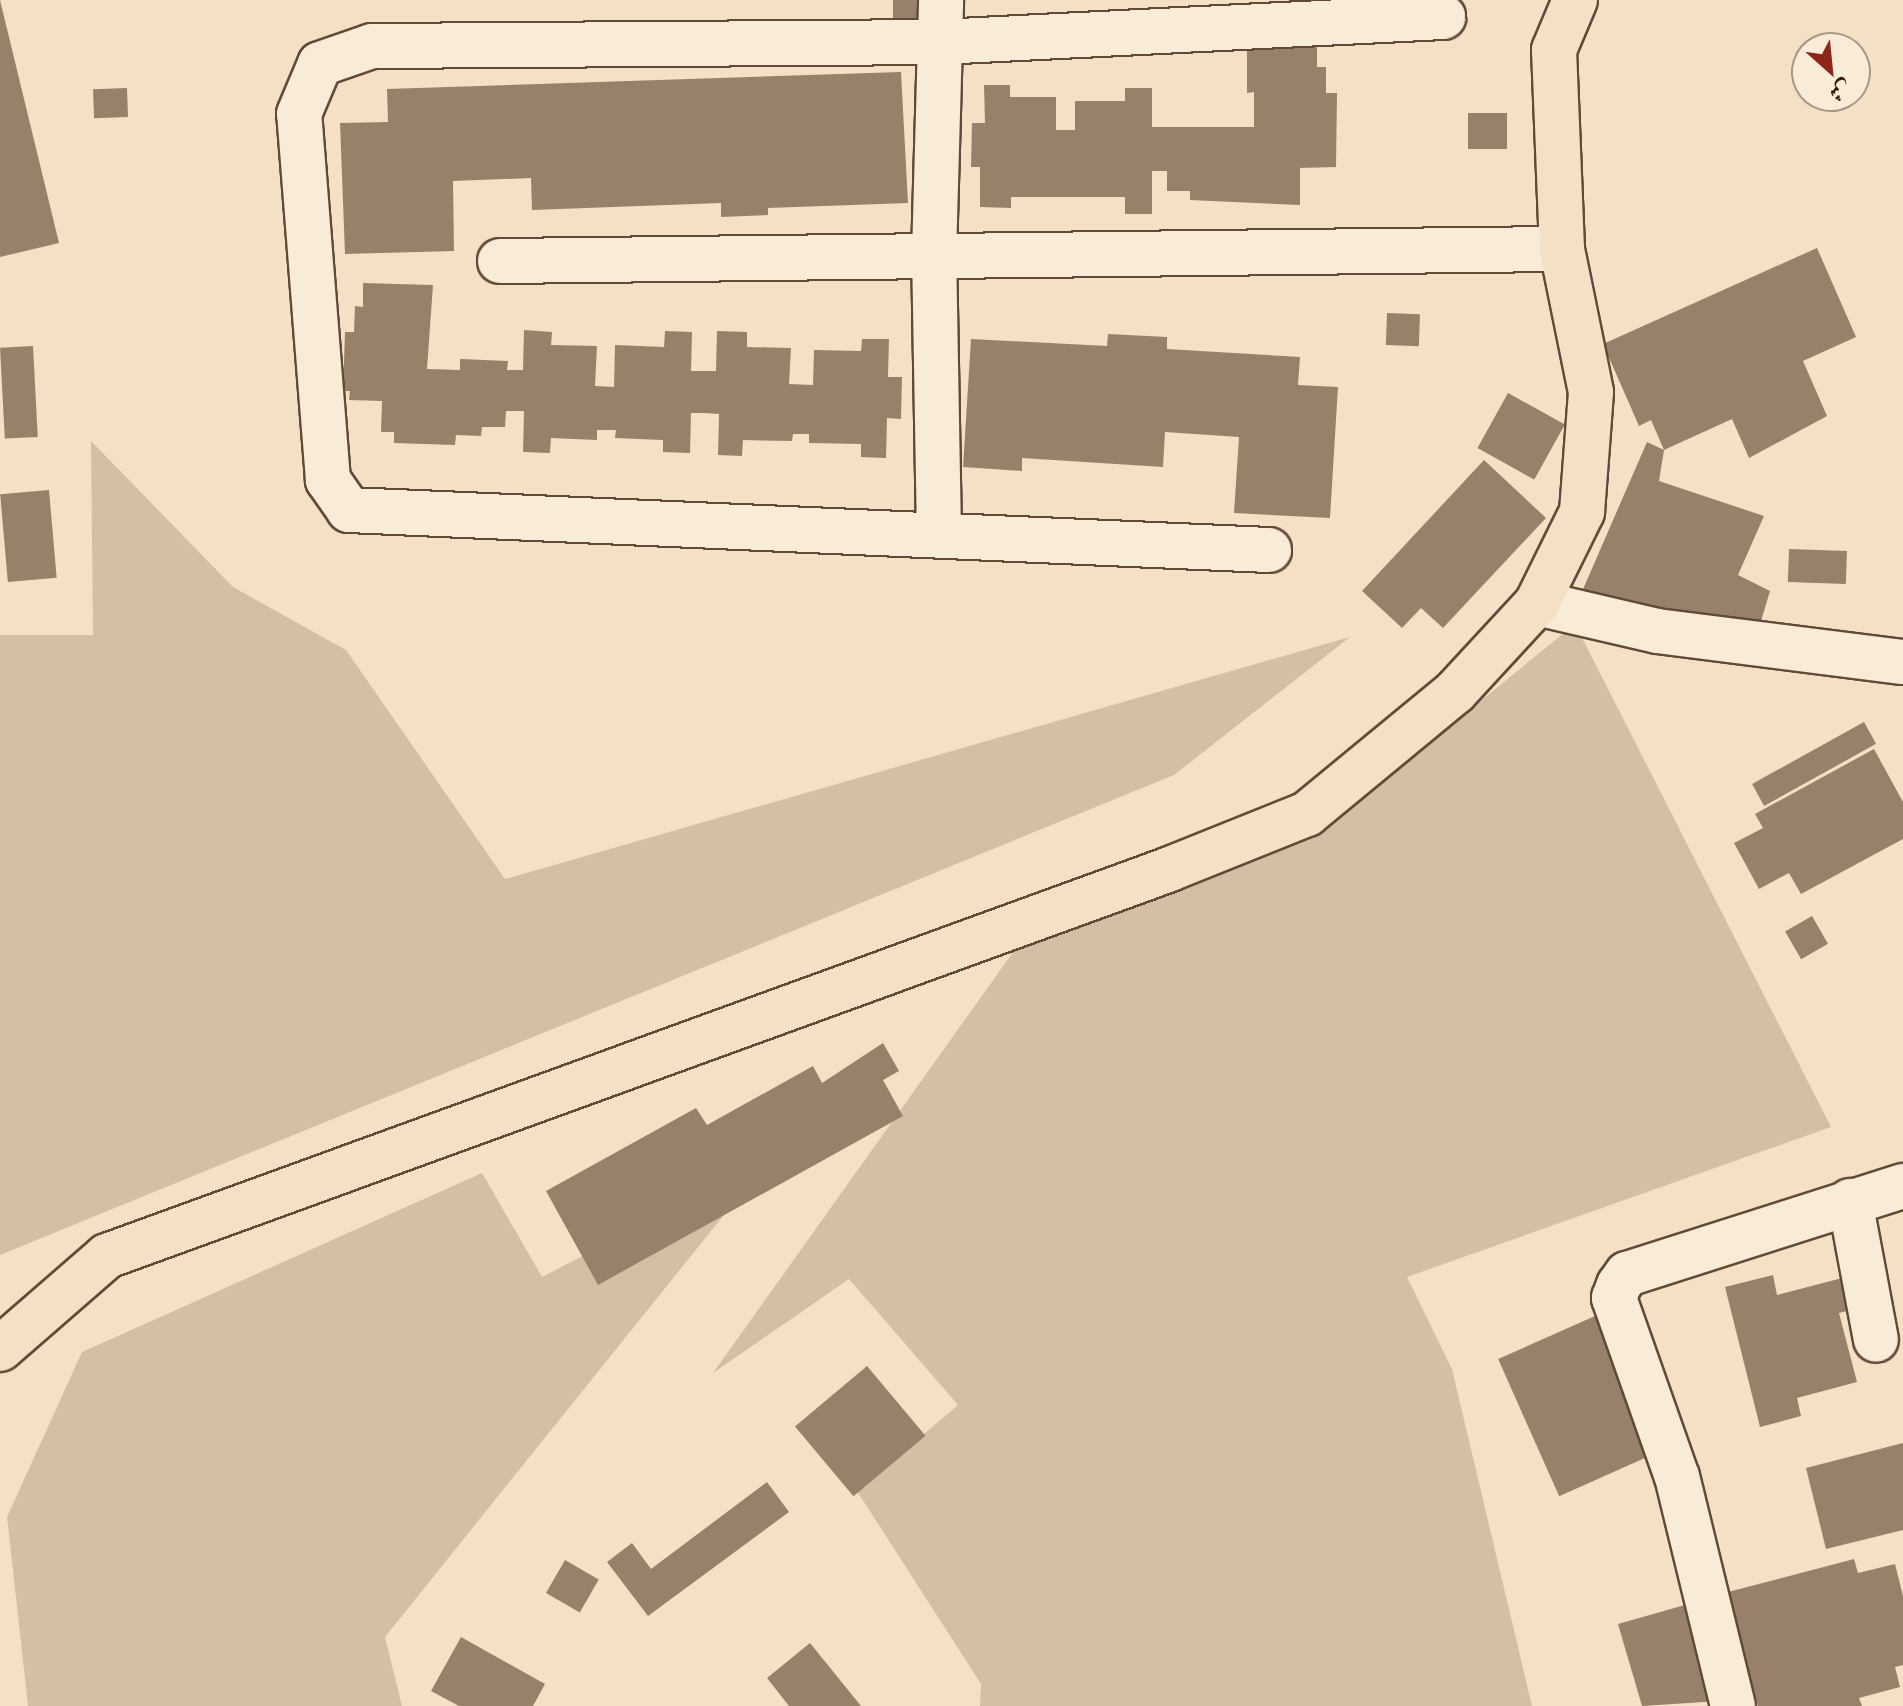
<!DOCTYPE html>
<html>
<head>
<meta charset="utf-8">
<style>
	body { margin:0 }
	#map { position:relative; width:1903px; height:1706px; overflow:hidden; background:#f4e1c5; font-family:"Gentium Book Plus",Amiri,serif }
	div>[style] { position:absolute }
	.green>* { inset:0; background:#d3bfa5 }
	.building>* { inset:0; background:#97816b; transform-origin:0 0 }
	.roads { filter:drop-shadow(2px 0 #624a38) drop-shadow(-2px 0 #624a38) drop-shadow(0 2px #624a38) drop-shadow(0 -2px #624a38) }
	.minor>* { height:44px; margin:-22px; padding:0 22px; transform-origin:22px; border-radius:22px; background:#f8ecd9 }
	.major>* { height:44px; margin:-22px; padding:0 22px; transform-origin:22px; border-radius:22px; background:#f4e1c5 }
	span { translate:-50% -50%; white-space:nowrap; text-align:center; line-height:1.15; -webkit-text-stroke:7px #f8ecd9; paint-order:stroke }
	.north { position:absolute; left:1791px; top:32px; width:80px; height:80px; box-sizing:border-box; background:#f8ecd9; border:2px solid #a99786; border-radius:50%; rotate:153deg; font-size:22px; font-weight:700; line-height:32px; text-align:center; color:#321809 }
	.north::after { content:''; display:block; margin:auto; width:28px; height:36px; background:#8f2418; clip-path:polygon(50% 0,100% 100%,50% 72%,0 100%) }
</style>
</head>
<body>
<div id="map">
	<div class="green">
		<i style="clip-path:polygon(91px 441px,233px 587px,346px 650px,505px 879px,1350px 637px,1174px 775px,0 1255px,0 635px,93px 635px)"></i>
		<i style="clip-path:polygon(1575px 624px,1831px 1127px,1407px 1277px,1452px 1369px,1532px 1706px,980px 1706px,981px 1684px,857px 1491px,958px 1405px,849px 1279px,713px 1373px,1016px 948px,1331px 823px)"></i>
		<i style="clip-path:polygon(768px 1160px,385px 1637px,402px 1706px,28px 1706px,7px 1517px,82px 1352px,482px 1173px,542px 1277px)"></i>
	</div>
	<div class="building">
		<i style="clip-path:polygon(0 0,59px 243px,0 257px)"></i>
		<i style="left:893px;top:0;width:34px;height:21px"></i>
		<i style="clip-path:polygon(1247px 41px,1317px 42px,1317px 67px,1326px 67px,1326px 93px,1337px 93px,1336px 167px,1300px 168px,1300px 205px,1190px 200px,1190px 191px,1167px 191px,1167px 171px,1152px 171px,1152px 214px,1125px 214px,1125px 197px,1011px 197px,1011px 208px,980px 207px,980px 167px,971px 167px,972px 123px,985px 123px,984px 85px,1010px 85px,1010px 97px,1056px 97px,1056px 130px,1075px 130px,1075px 101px,1125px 101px,1125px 88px,1152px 88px,1152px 127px,1254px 127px,1254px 92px,1247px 93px)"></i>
		<i style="clip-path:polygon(901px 72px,908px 203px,768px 208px,768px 215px,721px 217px,721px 203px,532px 210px,531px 178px,453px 181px,454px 251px,345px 254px,340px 123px,388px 122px,387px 89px)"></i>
		<i style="left:127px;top:88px;width:29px;height:34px;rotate:88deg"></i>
		<i style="left:1507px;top:113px;width:36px;height:39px;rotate:90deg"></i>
		<i style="clip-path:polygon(1817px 248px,1856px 337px,1803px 361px,1827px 416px,1749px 458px,1732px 419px,1664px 450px,1659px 481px,1764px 516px,1738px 575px,1770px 591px,1759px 628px,1577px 603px,1647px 442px,1664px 450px,1651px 420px,1639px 426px,1603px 344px)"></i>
		<i style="clip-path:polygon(363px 283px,433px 285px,427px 369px,460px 370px,460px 359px,508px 361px,507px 370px,523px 370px,524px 330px,552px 332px,551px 345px,597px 346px,595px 386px,614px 387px,615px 345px,664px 347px,665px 331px,692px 332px,691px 371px,716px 371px,717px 331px,747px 332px,747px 347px,791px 348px,789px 384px,813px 385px,814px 350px,861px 351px,862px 339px,889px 339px,888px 377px,902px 377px,901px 419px,887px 418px,886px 458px,861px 457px,861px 444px,809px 443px,809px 434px,793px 434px,792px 441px,743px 440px,742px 456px,718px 455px,719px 414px,704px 413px,691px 413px,690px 453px,663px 452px,663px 440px,615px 438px,616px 430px,597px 430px,597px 440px,551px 438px,550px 453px,523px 452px,524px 411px,506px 411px,505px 427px,482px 427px,481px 436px,456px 435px,455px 445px,394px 443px,394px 432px,381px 432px,382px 401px,349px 400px,350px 391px,343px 391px,345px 332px,354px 332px,355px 306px,363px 307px)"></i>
		<i style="left:1387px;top:313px;width:33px;height:32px;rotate:2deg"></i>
		<i style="clip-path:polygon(1108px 334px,1167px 337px,1167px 349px,1300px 357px,1298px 385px,1338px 387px,1330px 518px,1234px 513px,1239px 437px,1165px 432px,1163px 467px,1022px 458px,1022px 471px,963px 467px,971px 339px,1107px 346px)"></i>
		<i style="left:33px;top:346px;width:91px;height:33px;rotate:87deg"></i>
		<i style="left:1508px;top:393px;width:65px;height:63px;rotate:29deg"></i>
		<i style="clip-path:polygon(1484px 460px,1546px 518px,1443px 628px,1421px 608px,1402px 628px,1362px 591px)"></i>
		<i style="left:49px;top:490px;width:88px;height:49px;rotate:85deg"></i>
		<i style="left:1789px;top:549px;width:58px;height:33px;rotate:2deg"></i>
		<i style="left:1864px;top:722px;width:25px;height:128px;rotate:61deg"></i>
		<i style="clip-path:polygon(1874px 749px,1903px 802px,1903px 839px,1801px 894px,1789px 873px,1759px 889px,1734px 843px,1763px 828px,1755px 814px)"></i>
		<i style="left:1812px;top:916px;width:32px;height:31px;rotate:60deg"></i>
		<i style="clip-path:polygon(883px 1043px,899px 1071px,883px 1080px,903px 1116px,598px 1285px,546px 1191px,696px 1108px,707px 1125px,813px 1066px,822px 1083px)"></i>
		<i style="clip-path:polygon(1773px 1275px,1777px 1295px,1846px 1277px,1855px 1309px,1839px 1313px,1857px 1382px,1797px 1398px,1801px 1416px,1760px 1427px,1725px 1287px)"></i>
		<i style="left:1595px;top:1316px;width:150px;height:106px;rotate:66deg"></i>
		<i style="left:867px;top:1366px;width:91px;height:94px;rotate:50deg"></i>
		<i style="clip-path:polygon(1903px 1443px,1903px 1530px,1826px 1549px,1806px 1468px)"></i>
		<i style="clip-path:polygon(767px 1482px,789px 1512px,648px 1616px,607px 1562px,632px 1543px,651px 1569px)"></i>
		<i style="clip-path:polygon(1854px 1559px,1858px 1573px,1895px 1564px,1903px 1596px,1903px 1665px,1895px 1667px,1900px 1687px,1859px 1698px,1862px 1706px,1758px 1706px,1728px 1592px)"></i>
		<i style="left:565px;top:1560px;width:39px;height:38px;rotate:30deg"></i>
		<i style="clip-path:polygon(1692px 1603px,1720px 1701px,1642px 1706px,1618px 1624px)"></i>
		<i style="clip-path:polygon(461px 1637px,545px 1684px,533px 1706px,459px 1706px,431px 1691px)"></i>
		<i style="clip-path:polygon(810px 1643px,861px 1706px,789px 1706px,767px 1678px)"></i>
	</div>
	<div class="roads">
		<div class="minor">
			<i style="left:500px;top:261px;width:1062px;rotate:-0.65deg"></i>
			<i style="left:939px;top:535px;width:279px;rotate:-91deg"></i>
			<i style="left:934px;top:256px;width:256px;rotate:-88.4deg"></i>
			<i style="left:1269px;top:550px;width:921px;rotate:-177.51deg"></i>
			<i style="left:349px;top:510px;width:37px;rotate:-125deg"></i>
			<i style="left:328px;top:480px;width:367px;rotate:-94.5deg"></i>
			<i style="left:299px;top:114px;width:54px;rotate:-67.2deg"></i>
			<i style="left:320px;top:64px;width:55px;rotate:-19.1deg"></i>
			<i style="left:372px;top:46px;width:567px;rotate:-0.4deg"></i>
			<i style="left:939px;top:42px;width:505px;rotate:-2.84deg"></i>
			<i style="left:1537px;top:603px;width:123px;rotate:13.1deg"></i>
			<i style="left:1657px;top:631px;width:248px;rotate:7.2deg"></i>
			<i style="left:1850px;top:1201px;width:141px;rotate:79.4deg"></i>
			<i style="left:1733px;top:1706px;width:236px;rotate:-103.7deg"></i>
			<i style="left:1677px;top:1477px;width:190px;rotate:-109.4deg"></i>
			<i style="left:1614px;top:1298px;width:14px;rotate:-69deg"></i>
			<i style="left:1619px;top:1285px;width:14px;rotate:-54deg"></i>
			<i style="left:1627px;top:1274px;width:290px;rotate:-17.7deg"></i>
		</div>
		<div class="major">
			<i style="left:0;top:1349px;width:142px;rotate:-41deg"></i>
			<i style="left:107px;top:1256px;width:1131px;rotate:-20deg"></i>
			<i style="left:1170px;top:869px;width:148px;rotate:-21.9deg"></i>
			<i style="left:1307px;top:814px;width:192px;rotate:-39.5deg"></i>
			<i style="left:1455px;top:692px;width:121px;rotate:-47.3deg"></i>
			<i style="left:1537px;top:603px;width:102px;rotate:-63.7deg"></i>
			<i style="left:1582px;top:512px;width:120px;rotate:-85.7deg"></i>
			<i style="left:1591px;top:392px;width:146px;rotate:-101.5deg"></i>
			<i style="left:1562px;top:249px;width:199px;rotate:-92.3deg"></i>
			<i style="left:1554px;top:50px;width:54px;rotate:-67.2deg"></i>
		</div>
	</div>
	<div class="north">ش</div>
</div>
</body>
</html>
